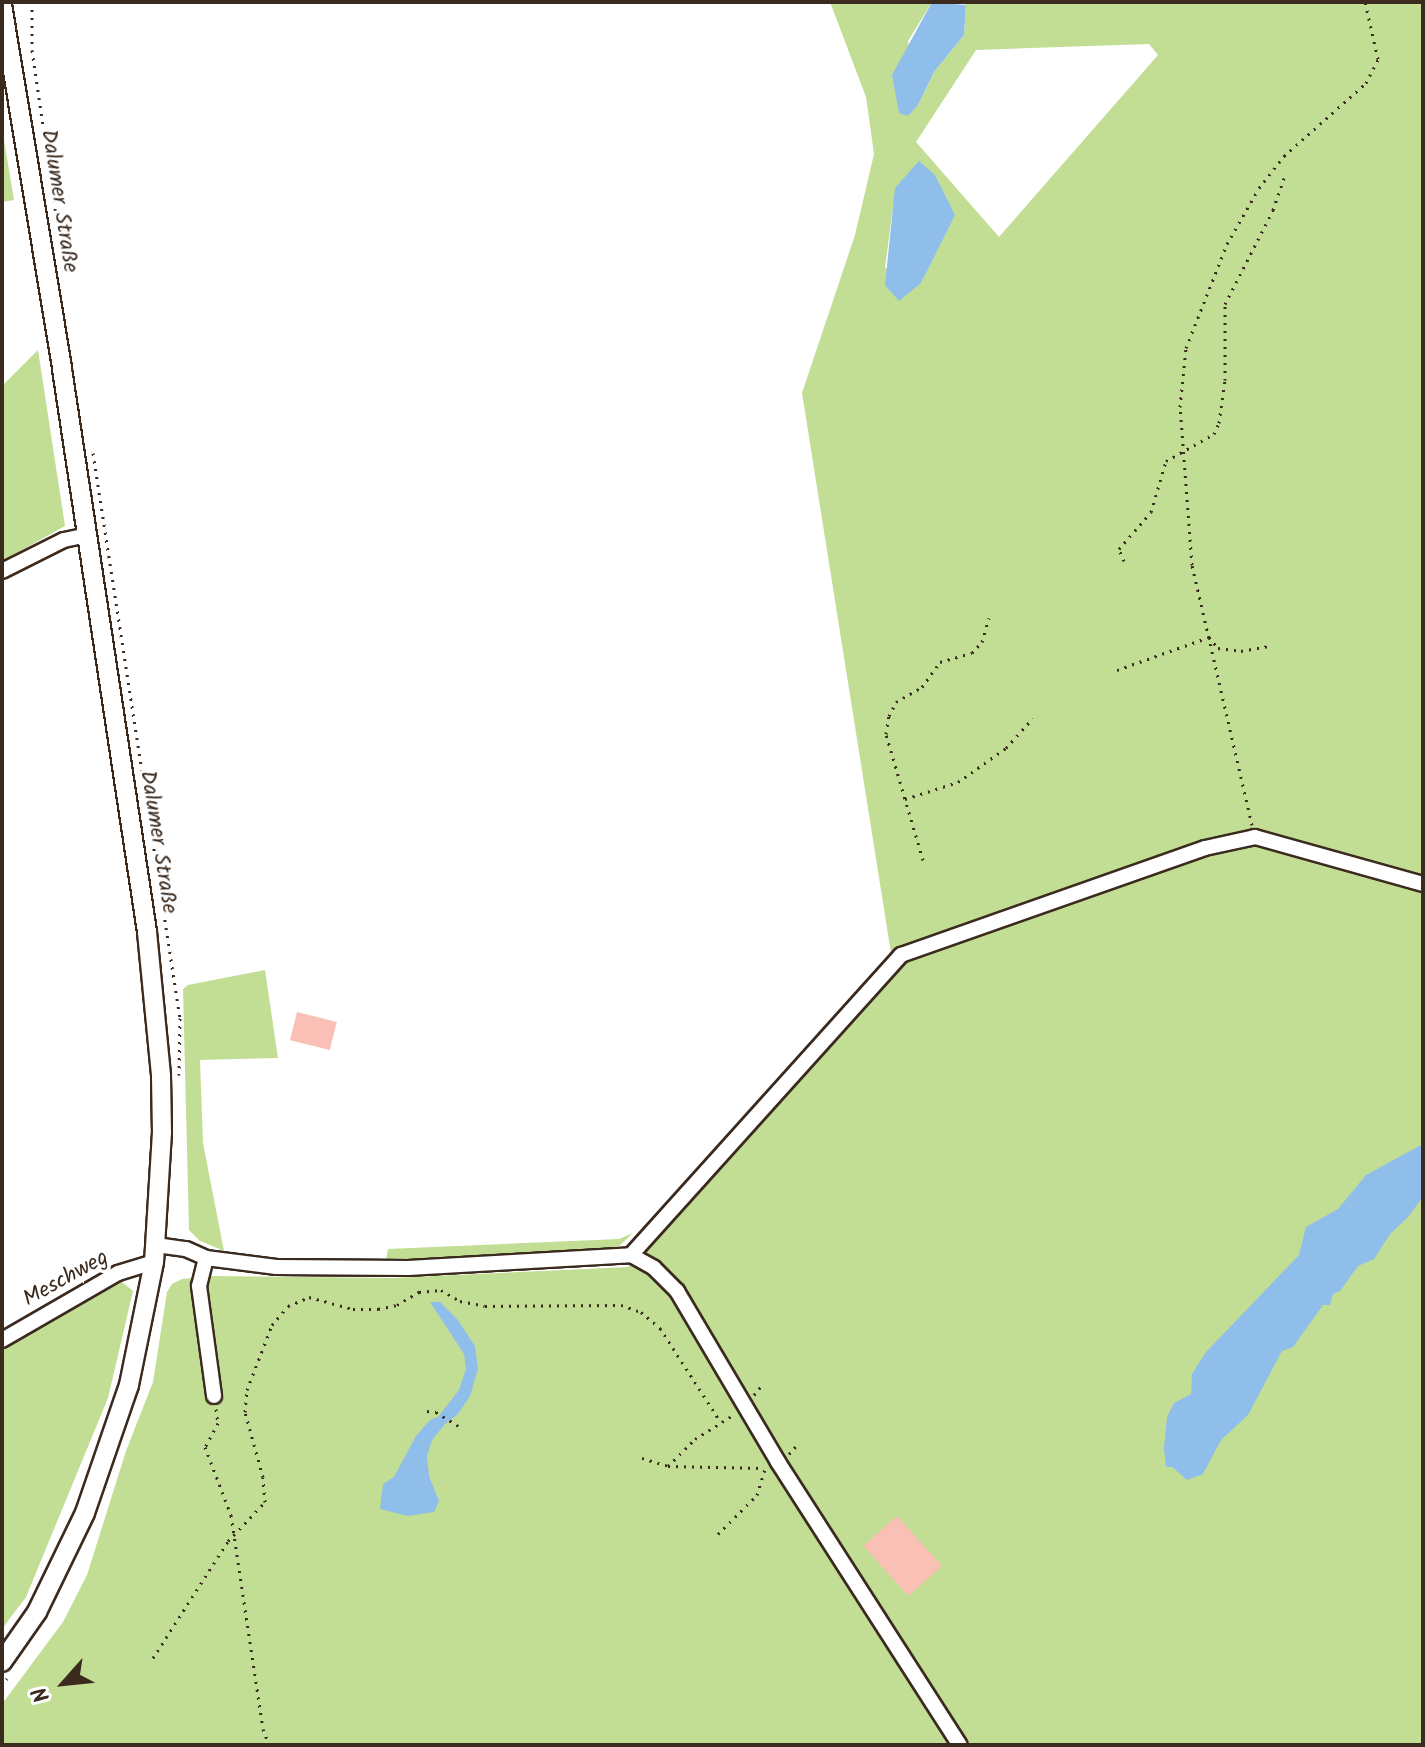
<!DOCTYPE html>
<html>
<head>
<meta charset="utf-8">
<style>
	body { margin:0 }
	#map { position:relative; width:1425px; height:1747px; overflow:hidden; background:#fff; font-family:Kalam,sans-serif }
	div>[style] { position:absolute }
	.green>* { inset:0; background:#c2dd94 }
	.water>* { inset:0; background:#90beea }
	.building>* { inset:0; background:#fbc0b5; transform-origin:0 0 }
	.path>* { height:3px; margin-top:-1.5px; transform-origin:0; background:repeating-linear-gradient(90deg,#3b2a1e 0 2px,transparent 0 8px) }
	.roads { filter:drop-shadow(2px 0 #3b2a1e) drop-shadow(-2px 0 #3b2a1e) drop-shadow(0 2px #3b2a1e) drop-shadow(0 -2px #3b2a1e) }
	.minor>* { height:14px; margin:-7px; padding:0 7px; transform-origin:7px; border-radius:7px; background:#fff }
	.major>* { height:18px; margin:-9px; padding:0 9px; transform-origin:9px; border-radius:9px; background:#fff }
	span { translate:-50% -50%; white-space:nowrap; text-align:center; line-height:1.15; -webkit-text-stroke:7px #fff; paint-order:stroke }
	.street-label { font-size:22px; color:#3b2a1e }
	.frame { position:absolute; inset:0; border:4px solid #3b2a1e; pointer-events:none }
	.north { position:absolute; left:24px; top:1643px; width:80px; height:80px; -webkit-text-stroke:6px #fff; paint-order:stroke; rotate:243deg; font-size:22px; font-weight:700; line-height:32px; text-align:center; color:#3b2a1e }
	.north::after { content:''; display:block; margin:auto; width:28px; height:36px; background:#3b2a1e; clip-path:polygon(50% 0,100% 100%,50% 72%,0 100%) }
</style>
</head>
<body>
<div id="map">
	<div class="green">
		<i style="clip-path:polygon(evenodd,830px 2px,932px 2px,908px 41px,918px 105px,934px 72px,964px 35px,966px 5px,962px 2px,1423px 2px,1423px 1745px,2px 1745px,2px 1704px,63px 1622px,87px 1575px,126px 1451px,153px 1382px,167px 1292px,172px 1284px,182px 1279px,214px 1276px,393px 1278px,628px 1267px,905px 960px,891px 953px,802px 393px,855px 235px,874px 154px,866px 97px,830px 2px,1149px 44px,1158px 55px,999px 237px,916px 142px,976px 50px,1149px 44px,830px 2px,893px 207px,932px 259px,921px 283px,885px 268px,893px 207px)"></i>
		<i style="clip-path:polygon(2px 128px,14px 200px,2px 202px)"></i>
		<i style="clip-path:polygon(38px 350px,65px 526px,2px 561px,2px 386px)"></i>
		<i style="clip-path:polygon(265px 970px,278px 1058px,200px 1060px,203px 1143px,224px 1251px,200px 1241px,189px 1230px,183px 989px,188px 985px)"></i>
		<i style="clip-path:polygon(633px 1233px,619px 1246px,608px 1250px,386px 1261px,388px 1249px,619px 1239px)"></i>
		<i style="clip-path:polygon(122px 1282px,133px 1291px,108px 1398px,26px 1597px,2px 1629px,2px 1350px)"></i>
	</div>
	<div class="water">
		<i style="clip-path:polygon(932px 2px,966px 5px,964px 35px,934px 72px,918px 105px,908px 116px,899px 113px,892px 75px)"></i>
		<i style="clip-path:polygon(919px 161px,935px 175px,955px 215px,921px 283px,899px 301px,885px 285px,895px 188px)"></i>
		<i style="clip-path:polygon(1419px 1146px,1423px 1146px,1423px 1197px,1408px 1217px,1390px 1234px,1374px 1259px,1358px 1266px,1340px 1291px,1333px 1294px,1330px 1305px,1323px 1305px,1293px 1347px,1282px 1351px,1248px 1415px,1221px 1440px,1203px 1474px,1187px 1480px,1172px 1467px,1166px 1467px,1164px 1448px,1167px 1417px,1174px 1403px,1191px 1394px,1192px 1374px,1206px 1352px,1299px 1255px,1306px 1227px,1338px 1209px,1366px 1175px)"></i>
		<i style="clip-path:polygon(430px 1302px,440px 1302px,457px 1319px,475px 1346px,478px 1369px,470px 1396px,458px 1414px,445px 1424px,432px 1440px,427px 1456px,429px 1476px,439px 1501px,434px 1512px,408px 1516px,380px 1509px,383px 1484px,394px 1477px,416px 1436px,430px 1420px,438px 1417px,459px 1390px,466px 1369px,464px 1354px)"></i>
	</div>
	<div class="building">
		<i style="left:297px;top:1012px;width:41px;height:29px;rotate:14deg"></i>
		<i style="left:897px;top:1516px;width:67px;height:45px;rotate:48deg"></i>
	</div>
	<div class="path">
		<i style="left:32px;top:2px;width:48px;rotate:90deg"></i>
		<i style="left:32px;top:50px;width:200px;rotate:81.7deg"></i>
		<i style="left:93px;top:453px;width:572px;rotate:81.25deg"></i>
		<i style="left:180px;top:1018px;width:57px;rotate:91deg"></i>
		<i style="left:1124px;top:561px;width:13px;rotate:-113deg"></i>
		<i style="left:1119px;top:549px;width:49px;rotate:-49.1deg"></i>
		<i style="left:1151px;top:512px;width:53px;rotate:-73.6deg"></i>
		<i style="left:1166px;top:461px;width:55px;rotate:-29.4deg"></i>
		<i style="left:1214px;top:434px;width:12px;rotate:-66deg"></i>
		<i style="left:1219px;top:423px;width:43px;rotate:-82.1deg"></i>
		<i style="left:1225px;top:380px;width:76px;rotate:-90deg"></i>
		<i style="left:1225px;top:304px;width:106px;rotate:-62.9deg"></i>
		<i style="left:1273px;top:210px;width:39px;rotate:-71deg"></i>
		<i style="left:1117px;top:670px;width:98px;rotate:-19.7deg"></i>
		<i style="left:1209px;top:637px;width:14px;rotate:51deg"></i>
		<i style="left:1218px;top:648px;width:23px;rotate:7deg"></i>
		<i style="left:1241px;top:651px;width:27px;rotate:-10deg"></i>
		<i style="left:905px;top:799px;width:56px;rotate:-17.8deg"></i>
		<i style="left:958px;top:782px;width:59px;rotate:-35.3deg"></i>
		<i style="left:1006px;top:748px;width:40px;rotate:-48deg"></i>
		<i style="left:1252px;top:825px;width:267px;rotate:-103deg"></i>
		<i style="left:1192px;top:565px;width:158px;rotate:-94.3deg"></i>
		<i style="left:1180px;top:407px;width:59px;rotate:-84.2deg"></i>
		<i style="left:1186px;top:348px;width:112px;rotate:-68.5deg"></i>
		<i style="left:1227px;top:244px;width:64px;rotate:-60.3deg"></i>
		<i style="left:1259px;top:188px;width:41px;rotate:-52deg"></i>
		<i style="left:1284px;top:156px;width:110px;rotate:-41.7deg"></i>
		<i style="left:1366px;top:83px;width:27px;rotate:-63deg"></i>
		<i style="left:1378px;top:59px;width:58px;rotate:-102.8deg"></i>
		<i style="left:923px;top:860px;width:131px;rotate:-106.4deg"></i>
		<i style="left:886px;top:734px;width:18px;rotate:-81deg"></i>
		<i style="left:889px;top:716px;width:16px;rotate:-63deg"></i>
		<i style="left:896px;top:702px;width:30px;rotate:-30deg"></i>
		<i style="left:922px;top:687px;width:31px;rotate:-54deg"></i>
		<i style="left:940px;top:662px;width:33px;rotate:-16deg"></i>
		<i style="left:972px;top:653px;width:15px;rotate:-48deg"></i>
		<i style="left:982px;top:642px;width:25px;rotate:-74deg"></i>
		<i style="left:754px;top:1395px;width:13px;rotate:-51deg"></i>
		<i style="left:216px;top:1409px;width:14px;rotate:82deg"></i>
		<i style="left:218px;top:1423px;width:27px;rotate:118deg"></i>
		<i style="left:205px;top:1447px;width:73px;rotate:69.1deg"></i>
		<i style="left:231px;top:1515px;width:216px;rotate:81.5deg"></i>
		<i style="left:263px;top:1729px;width:17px;rotate:69deg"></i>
		<i style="left:427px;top:1411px;width:9px;rotate:6deg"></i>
		<i style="left:436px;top:1412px;width:31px;rotate:32deg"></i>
		<i style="left:789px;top:1454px;width:15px;rotate:-48deg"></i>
		<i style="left:642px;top:1458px;width:27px;rotate:17deg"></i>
		<i style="left:668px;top:1466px;width:38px;rotate:-45deg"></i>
		<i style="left:695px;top:1439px;width:47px;rotate:-32deg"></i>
		<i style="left:668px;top:1466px;width:96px;rotate:1.2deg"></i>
		<i style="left:718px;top:1534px;width:55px;rotate:-45deg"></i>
		<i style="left:757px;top:1495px;width:28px;rotate:-73deg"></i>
		<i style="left:153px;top:1658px;width:139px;rotate:-57.3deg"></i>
		<i style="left:228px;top:1541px;width:54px;rotate:-46.5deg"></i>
		<i style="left:265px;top:1502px;width:25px;rotate:-95deg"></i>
		<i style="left:263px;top:1477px;width:67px;rotate:-105.5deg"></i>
		<i style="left:245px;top:1412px;width:22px;rotate:-85deg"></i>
		<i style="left:247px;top:1390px;width:70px;rotate:-69deg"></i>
		<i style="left:272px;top:1325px;width:25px;rotate:-50deg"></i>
		<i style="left:288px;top:1306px;width:23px;rotate:-23deg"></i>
		<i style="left:309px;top:1297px;width:46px;rotate:15.3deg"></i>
		<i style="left:353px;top:1309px;width:25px"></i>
		<i style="left:378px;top:1309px;width:19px;rotate:-12deg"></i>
		<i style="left:397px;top:1305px;width:26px;rotate:-31deg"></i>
		<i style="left:419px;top:1292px;width:22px;rotate:-5deg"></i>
		<i style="left:441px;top:1290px;width:22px;rotate:30deg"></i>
		<i style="left:460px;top:1301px;width:25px;rotate:11deg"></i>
		<i style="left:485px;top:1306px;width:136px;rotate:-0.4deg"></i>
		<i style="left:621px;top:1305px;width:21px;rotate:19deg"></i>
		<i style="left:641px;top:1312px;width:25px;rotate:40deg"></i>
		<i style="left:660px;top:1328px;width:111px;rotate:57.2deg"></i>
		<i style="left:2px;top:1686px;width:9px;rotate:-58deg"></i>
	</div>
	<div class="roads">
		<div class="minor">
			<i style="left:2px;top:571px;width:69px;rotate:-26.6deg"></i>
			<i style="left:64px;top:540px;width:24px;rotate:-12deg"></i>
			<i style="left:156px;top:1245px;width:30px;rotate:8deg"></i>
			<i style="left:186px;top:1249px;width:22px;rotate:24deg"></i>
			<i style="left:206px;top:1258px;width:71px;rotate:7.3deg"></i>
			<i style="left:276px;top:1267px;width:132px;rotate:0.4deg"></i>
			<i style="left:408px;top:1268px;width:223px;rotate:-3.3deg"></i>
			<i style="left:631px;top:1255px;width:404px;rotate:-48deg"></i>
			<i style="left:901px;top:955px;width:322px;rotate:-19.4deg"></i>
			<i style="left:1205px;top:848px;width:51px;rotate:-12.4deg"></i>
			<i style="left:1255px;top:837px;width:174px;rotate:15.6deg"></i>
			<i style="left:631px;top:1255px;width:26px;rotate:29deg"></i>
			<i style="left:654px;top:1268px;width:33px;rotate:45deg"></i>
			<i style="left:677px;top:1291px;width:199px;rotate:59.4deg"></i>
			<i style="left:778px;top:1462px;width:336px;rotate:57.3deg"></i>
			<i style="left:206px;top:1258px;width:29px;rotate:104deg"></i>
			<i style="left:199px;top:1286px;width:111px;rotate:82.2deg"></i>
			<i style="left:2px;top:1340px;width:134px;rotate:-30deg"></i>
			<i style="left:118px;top:1273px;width:38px;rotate:-17deg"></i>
		</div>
		<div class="major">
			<i style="left:2px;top:5px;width:369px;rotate:80.6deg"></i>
			<i style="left:62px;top:369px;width:569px;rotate:81.41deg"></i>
			<i style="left:147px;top:932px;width:145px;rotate:84.4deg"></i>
			<i style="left:161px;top:1076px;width:56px;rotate:89deg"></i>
			<i style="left:162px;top:1132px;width:130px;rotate:93.5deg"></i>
			<i style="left:154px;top:1262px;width:126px;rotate:101.5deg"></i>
			<i style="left:129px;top:1385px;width:135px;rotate:109deg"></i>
			<i style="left:85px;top:1513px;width:110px;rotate:115.9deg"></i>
			<i style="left:37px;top:1612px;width:61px;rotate:125deg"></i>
		</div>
	</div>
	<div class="street-label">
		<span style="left:59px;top:201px;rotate:81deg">Dalumer Straße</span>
		<span style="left:158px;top:842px;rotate:81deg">Dalumer Straße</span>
		<span style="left:66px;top:1279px;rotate:-29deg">Meschweg</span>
	</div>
	<div class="frame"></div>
	<div class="north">N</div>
</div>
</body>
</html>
